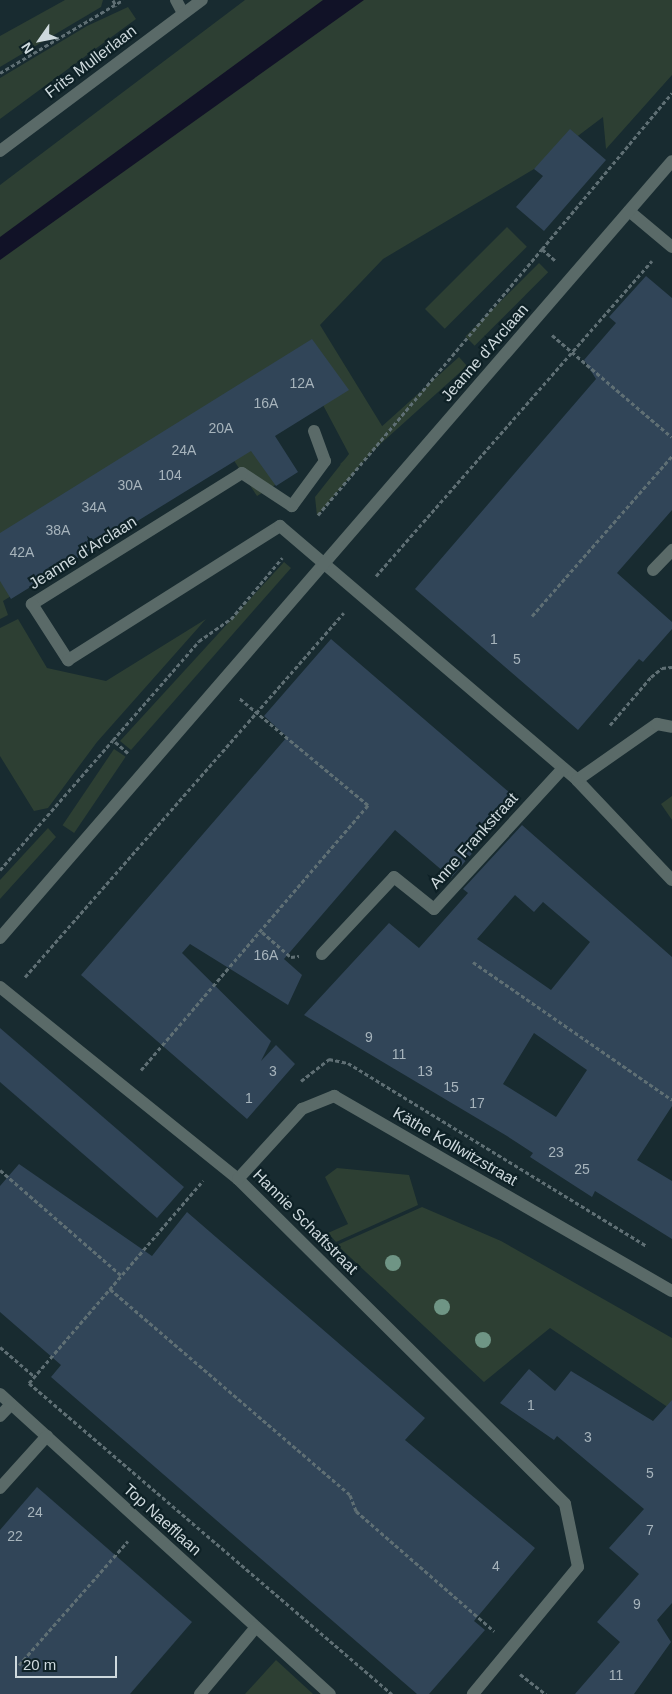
<!DOCTYPE html>
<html>
<head>
<meta charset="utf-8">
<style>
	body { margin:0 }
	#map { position:relative; width:672px; height:1694px; overflow:hidden; background:#182b30; font-family:Helvetica,sans-serif }
	div>[style] { position:absolute }
	.green>* { inset:0; background:#2d3f33; transform-origin:0 0 }
	.water>* { inset:0; background:#111227 }
	.building>* { inset:0; background:#314558 }
	.path>* { height:3px; margin-top:-1.5px; transform-origin:0; background:repeating-linear-gradient(90deg,#5f6f74 0 4px,transparent 0 6.5px) }
	.minor>* { height:12px; margin:-6px; padding:0 6px; transform-origin:6px; border-radius:6px; background:#5a6a68 }
	.trees>* { width:16px; height:16px; margin:-8px; border-radius:50%; background:#6f9585 }
	span { translate:-50% -50%; white-space:nowrap; text-align:center; line-height:1.15; -webkit-text-stroke:4.5px #0e2126; paint-order:stroke }
	.number-label { font-size:14px; color:#a7b4bc }
	.number-label span { -webkit-text-stroke-width:0 }
	.street-label { font-size:16px; color:#ced9dd }
	.north { position:absolute; left:15px; top:15px; width:50px; height:50px; -webkit-text-stroke:4px #0e2126; paint-order:stroke; rotate:237deg; font-size:14px; font-weight:700; line-height:20px; text-align:center; color:#ced9dd }
	.north::after { content:''; display:block; margin:auto; width:18px; height:22px; background:#ced9dd; clip-path:polygon(50% 0,100% 100%,50% 72%,0 100%) }
	.scale { position:absolute; left:15px; top:1656px; width:102px; height:22px; box-sizing:border-box; border:2px solid #ced9dd; border-top:0; padding-left:6px; font-size:15px; line-height:18px; white-space:nowrap; color:#ced9dd; -webkit-text-stroke:4px #0e2126; paint-order:stroke }
</style>
</head>
<body>
<div id="map">
	<div class="green">
		<i style="clip-path:polygon(65px 0,103px 0,101px 7px,0 67px,0 36px)"></i>
		<i style="clip-path:polygon(245px 0,672px 0,672px 75px,606px 149px,603px 117px,534px 169px,383px 259px,320px 325px,387px 434px,317px 516px,315px 497px,349px 454px,323px 405px,262px 442px,285px 479px,257px 496px,233px 459px,3px 601px,8px 615px,0 619px,0 185px)"></i>
		<i style="clip-path:polygon(128px 7px,136px 19px,0 119px,0 78px,87px 26px)"></i>
		<i style="left:507px;top:227px;width:28px;height:116px;rotate:45deg"></i>
		<i style="left:539px;top:263px;width:13px;height:104px;rotate:45deg"></i>
		<i style="left:459px;top:357px;width:12px;height:160px;rotate:48deg"></i>
		<i style="clip-path:polygon(284px 562px,291px 568px,131px 750px,120px 741px)"></i>
		<i style="clip-path:polygon(18px 619px,47px 668px,106px 681px,206px 619px,97px 742px,48px 808px,34px 811px,0 756px,0 628px)"></i>
		<i style="left:114px;top:749px;width:14px;height:92px;rotate:34deg"></i>
		<i style="clip-path:polygon(672px 796px,672px 820px,661px 804px)"></i>
		<i style="clip-path:polygon(48px 828px,56px 837px,0 899px,0 880px)"></i>
		<i style="clip-path:polygon(337px 1168px,409px 1175px,418px 1205px,336px 1242px,328px 1233px,348px 1224px,325px 1177px)"></i>
		<i style="clip-path:polygon(422px 1207px,501px 1241px,672px 1338px,672px 1410px,550px 1328px,484px 1382px,337px 1245px)"></i>
		<i style="clip-path:polygon(276px 1660px,313px 1694px,245px 1694px)"></i>
	</div>
	<div class="water">
		<i style="clip-path:polygon(323px 0,364px 0,0 260px,0 237px)"></i>
	</div>
	<div class="building">
		<i style="clip-path:polygon(570px 129px,606px 160px,544px 231px,516px 207px,543px 176px,534px 169px)"></i>
		<i style="clip-path:polygon(646px 276px,672px 298px,672px 510px,617px 573px,672px 622px,672px 629px,643px 662px,639px 659px,578px 730px,415px 589px,596px 379px,584px 360px,616px 323px,609px 317px)"></i>
		<i style="clip-path:polygon(312px 339px,349px 390px,275px 436px,298px 472px,276px 486px,251px 451px,11px 599px,0 581px,0 533px)"></i>
		<i style="clip-path:polygon(331px 639px,518px 800px,451px 878px,395px 830px,284px 959px,302px 975px,288px 1005px,190px 944px,182px 953px,271px 1041px,261px 1061px,276px 1045px,295px 1064px,247px 1119px,81px 975px,287px 737px,264px 716px)"></i>
		<i style="clip-path:polygon(evenodd,522px 825px,672px 957px,672px 1106px,637px 1160px,672px 1181px,672px 1239px,595px 1191px,592px 1197px,530px 1157px,533px 1153px,507px 1136px,304px 1015px,389px 923px,419px 948px,468px 893px,463px 889px,522px 825px,515px 895px,534px 912px,543px 902px,590px 942px,551px 990px,477px 939px,515px 895px,522px 825px,534px 1033px,587px 1070px,556px 1117px,503px 1084px,534px 1033px)"></i>
		<i style="clip-path:polygon(0 1028px,184px 1187px,157px 1218px,0 1082px)"></i>
		<i style="clip-path:polygon(19px 1164px,152px 1256px,187px 1212px,425px 1418px,405px 1440px,535px 1548px,474px 1621px,485px 1630px,429px 1694px,417px 1694px,51px 1377px,61px 1365px,0 1312px,0 1186px)"></i>
		<i style="clip-path:polygon(529px 1369px,555px 1391px,571px 1371px,653px 1421px,672px 1400px,672px 1603px,657px 1620px,671px 1642px,634px 1694px,575px 1694px,620px 1642px,597px 1622px,639px 1574px,609px 1548px,644px 1509px,557px 1436px,554px 1440px,500px 1403px)"></i>
		<i style="clip-path:polygon(37px 1487px,192px 1622px,130px 1694px,0 1694px,0 1530px)"></i>
	</div>
	<div class="path">
		<i style="left:113px;top:0;width:7px;rotate:63deg"></i>
		<i style="left:0;top:73px;width:143px;rotate:-30.7deg"></i>
		<i style="left:542px;top:249px;width:203px;rotate:-50.2deg"></i>
		<i style="left:552px;top:335px;width:157px;rotate:40.4deg"></i>
		<i style="left:318px;top:515px;width:348px;rotate:-49.9deg"></i>
		<i style="left:542px;top:249px;width:18px;rotate:41deg"></i>
		<i style="left:376px;top:576px;width:419px;rotate:-48.8deg"></i>
		<i style="left:532px;top:616px;width:213px;rotate:-48.8deg"></i>
		<i style="left:610px;top:725px;width:63px;rotate:-49.5deg"></i>
		<i style="left:651px;top:677px;width:14px;rotate:-39deg"></i>
		<i style="left:662px;top:668px;width:10px;rotate:-6deg"></i>
		<i style="left:128px;top:753px;width:20px;rotate:-139deg"></i>
		<i style="left:113px;top:740px;width:131px;rotate:-49deg"></i>
		<i style="left:199px;top:641px;width:39px;rotate:-35deg"></i>
		<i style="left:231px;top:619px;width:80px;rotate:-50.1deg"></i>
		<i style="left:0;top:870px;width:172px;rotate:-49deg"></i>
		<i style="left:262px;top:932px;width:38px;rotate:41deg"></i>
		<i style="left:291px;top:957px;width:8px;rotate:-7deg"></i>
		<i style="left:473px;top:962px;width:242px;rotate:34.7deg"></i>
		<i style="left:25px;top:977px;width:484px;rotate:-48.8deg"></i>
		<i style="left:141px;top:1070px;width:349px;rotate:-49.4deg"></i>
		<i style="left:368px;top:805px;width:168px;rotate:-140.3deg"></i>
		<i style="left:301px;top:1081px;width:36px;rotate:-38deg"></i>
		<i style="left:329px;top:1059px;width:19px;rotate:12deg"></i>
		<i style="left:348px;top:1063px;width:351px;rotate:31.5deg"></i>
		<i style="left:0;top:1170px;width:160px;rotate:41deg"></i>
		<i style="left:110px;top:1289px;width:316px;rotate:40.6deg"></i>
		<i style="left:350px;top:1495px;width:17px;rotate:69deg"></i>
		<i style="left:356px;top:1511px;width:183px;rotate:41deg"></i>
		<i style="left:0;top:1347px;width:46px;rotate:40.6deg"></i>
		<i style="left:29px;top:1383px;width:478px;rotate:40.6deg"></i>
		<i style="left:29px;top:1383px;width:267px;rotate:-49.3deg"></i>
		<i style="left:19px;top:1665px;width:165px;rotate:-48.7deg"></i>
		<i style="left:520px;top:1674px;width:33px;rotate:38deg"></i>
	</div>
	<div class="minor">
		<i style="left:176px;top:0;width:15px;rotate:62deg"></i>
		<i style="left:0;top:151px;width:252px;rotate:-36.8deg"></i>
		<i style="left:629px;top:211px;width:56px;rotate:39.9deg"></i>
		<i style="left:314px;top:431px;width:32px;rotate:70deg"></i>
		<i style="left:325px;top:461px;width:56px;rotate:126.3deg"></i>
		<i style="left:292px;top:506px;width:60px;rotate:-146.6deg"></i>
		<i style="left:242px;top:473px;width:248px;rotate:148deg"></i>
		<i style="left:32px;top:604px;width:67px;rotate:57.3deg"></i>
		<i style="left:68px;top:660px;width:251px;rotate:-32.3deg"></i>
		<i style="left:280px;top:526px;width:391px;rotate:40.5deg"></i>
		<i style="left:577px;top:780px;width:138px;rotate:46.5deg"></i>
		<i style="left:653px;top:570px;width:28px;rotate:-46deg"></i>
		<i style="left:577px;top:780px;width:98px;rotate:-35deg"></i>
		<i style="left:657px;top:724px;width:15px;rotate:11deg"></i>
		<i style="left:0;top:938px;width:1027px;rotate:-49.14deg"></i>
		<i style="left:322px;top:954px;width:105px;rotate:-46.9deg"></i>
		<i style="left:394px;top:877px;width:51px;rotate:38.7deg"></i>
		<i style="left:434px;top:909px;width:191px;rotate:-47.5deg"></i>
		<i style="left:0;top:987px;width:306px;rotate:38.9deg"></i>
		<i style="left:238px;top:1179px;width:461px;rotate:44.8deg"></i>
		<i style="left:565px;top:1504px;width:64px;rotate:78.3deg"></i>
		<i style="left:578px;top:1567px;width:165px;rotate:129.6deg"></i>
		<i style="left:238px;top:1179px;width:95px;rotate:-47.6deg"></i>
		<i style="left:302px;top:1109px;width:35px;rotate:-22deg"></i>
		<i style="left:334px;top:1096px;width:390px;rotate:30deg"></i>
		<i style="left:0;top:1394px;width:446px;rotate:42.3deg"></i>
		<i style="left:0;top:1416px;width:16px;rotate:-47deg"></i>
		<i style="left:0;top:1488px;width:70px;rotate:-47.9deg"></i>
		<i style="left:200px;top:1694px;width:87px;rotate:-50.1deg"></i>
	</div>
	<div class="trees">
		<i style="left:393px;top:1263px"></i>
		<i style="left:442px;top:1307px"></i>
		<i style="left:483px;top:1340px"></i>
	</div>
	<div class="number-label">
		<span style="left:302px;top:383px">12A</span>
		<span style="left:266px;top:403px">16A</span>
		<span style="left:221px;top:428px">20A</span>
		<span style="left:184px;top:450px">24A</span>
		<span style="left:170px;top:475px">104</span>
		<span style="left:130px;top:485px">30A</span>
		<span style="left:94px;top:507px">34A</span>
		<span style="left:58px;top:530px">38A</span>
		<span style="left:22px;top:552px">42A</span>
		<span style="left:494px;top:639px">1</span>
		<span style="left:517px;top:659px">5</span>
		<span style="left:266px;top:955px">16A</span>
		<span style="left:369px;top:1037px">9</span>
		<span style="left:399px;top:1054px">11</span>
		<span style="left:273px;top:1071px">3</span>
		<span style="left:425px;top:1071px">13</span>
		<span style="left:451px;top:1087px">15</span>
		<span style="left:249px;top:1098px">1</span>
		<span style="left:477px;top:1103px">17</span>
		<span style="left:556px;top:1152px">23</span>
		<span style="left:582px;top:1169px">25</span>
		<span style="left:531px;top:1405px">1</span>
		<span style="left:588px;top:1437px">3</span>
		<span style="left:650px;top:1473px">5</span>
		<span style="left:35px;top:1512px">24</span>
		<span style="left:650px;top:1530px">7</span>
		<span style="left:15px;top:1536px">22</span>
		<span style="left:496px;top:1566px">4</span>
		<span style="left:637px;top:1604px">9</span>
		<span style="left:616px;top:1675px">11</span>
	</div>
	<div class="street-label">
		<span style="left:91px;top:62px;rotate:-37deg">Frits Mullerlaan</span>
		<span style="left:485px;top:353px;rotate:-49deg">Jeanne d'Arclaan</span>
		<span style="left:83px;top:553px;rotate:-32deg">Jeanne d'Arclaan</span>
		<span style="left:474px;top:841px;rotate:-48deg">Anne Frankstraat</span>
		<span style="left:455px;top:1147px;rotate:30deg">Käthe Kollwitzstraat</span>
		<span style="left:305px;top:1222px;rotate:45deg">Hannie Schaftstraat</span>
		<span style="left:162px;top:1520px;rotate:42deg">Top Naefflaan</span>
	</div>
	<div class="north">N</div>
	<div class="scale">20 m</div>
</div>
</body>
</html>
